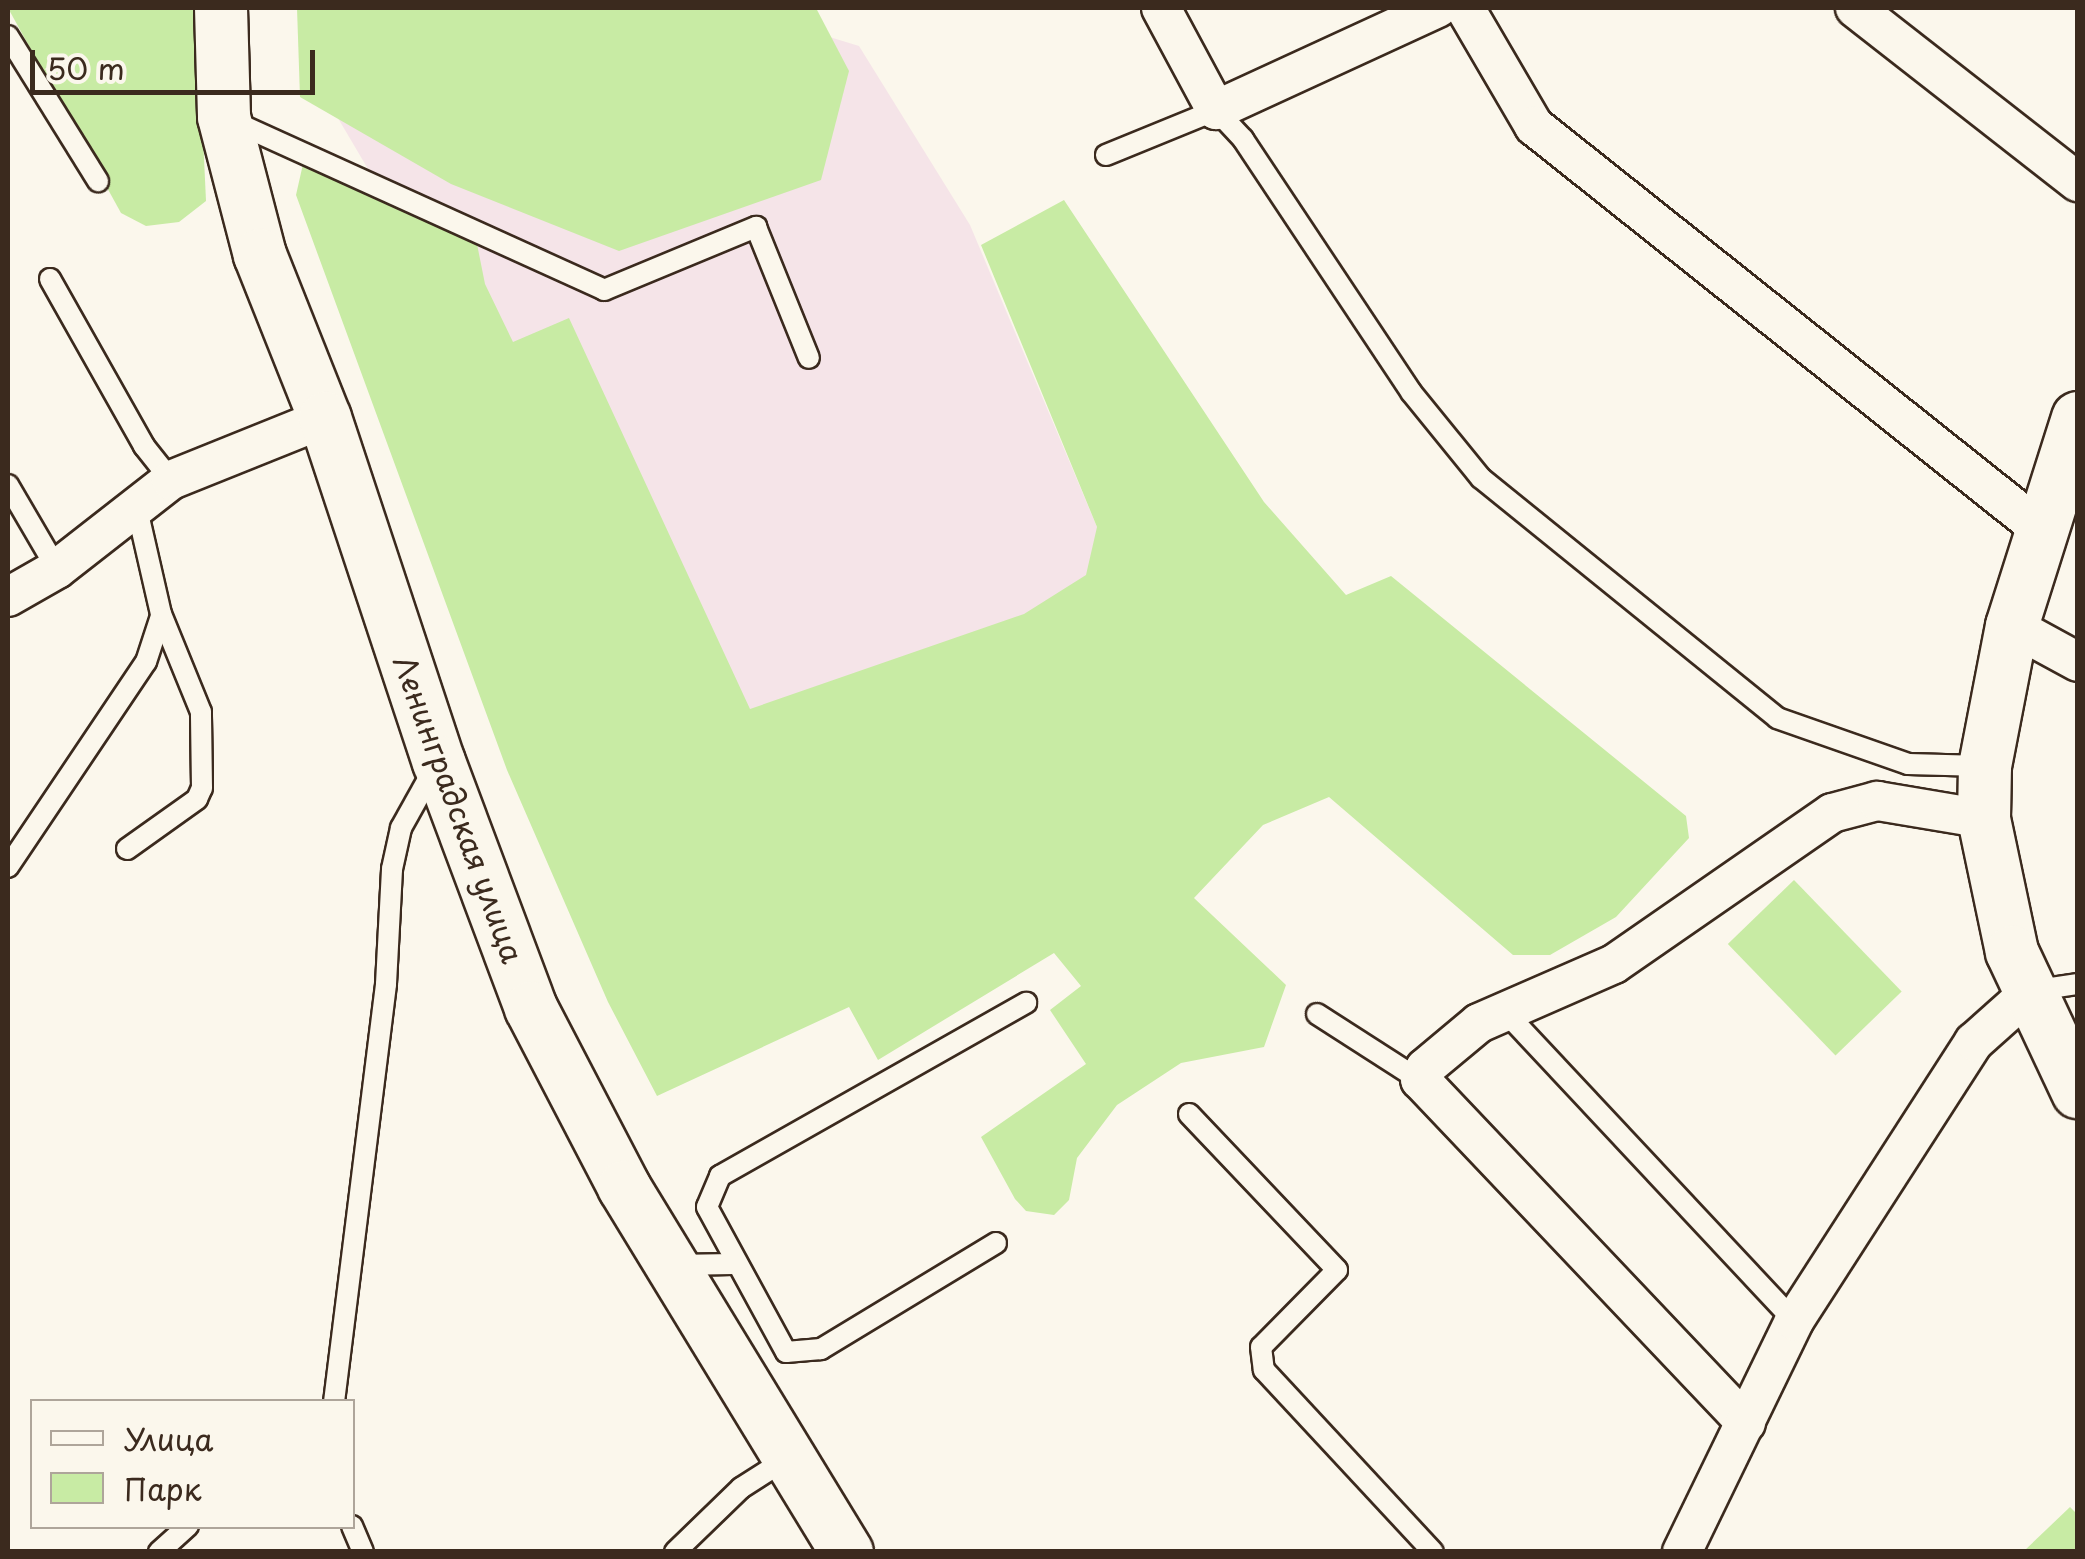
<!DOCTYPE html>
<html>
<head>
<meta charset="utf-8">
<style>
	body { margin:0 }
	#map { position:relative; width:2085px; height:1559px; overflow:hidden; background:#fbf7ec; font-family:"Playpen Sans",sans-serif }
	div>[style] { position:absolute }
	.built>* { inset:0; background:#f5e4e8 }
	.green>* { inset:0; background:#c8eba4; transform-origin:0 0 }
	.roads { filter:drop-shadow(2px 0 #3b2a1e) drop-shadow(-2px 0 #3b2a1e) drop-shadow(0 2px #3b2a1e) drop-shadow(0 -2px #3b2a1e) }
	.lane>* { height:20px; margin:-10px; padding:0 10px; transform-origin:10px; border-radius:10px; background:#fbf7ec }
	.street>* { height:38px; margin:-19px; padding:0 19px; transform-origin:19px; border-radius:19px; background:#fbf7ec }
	.secondary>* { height:52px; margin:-26px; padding:0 26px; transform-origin:26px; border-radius:26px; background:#fbf7ec }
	span { translate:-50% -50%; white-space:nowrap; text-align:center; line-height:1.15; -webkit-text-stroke:10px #fbf7ec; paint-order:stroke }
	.street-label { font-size:30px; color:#3b2a1e }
	.frame { position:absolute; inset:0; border:10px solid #3b2a1e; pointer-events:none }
	.legend { position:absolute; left:30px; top:1399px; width:325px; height:130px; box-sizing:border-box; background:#fbf7ec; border:2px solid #aea59a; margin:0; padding:12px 18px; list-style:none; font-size:30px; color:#3b2a1e }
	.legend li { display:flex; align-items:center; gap:20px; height:50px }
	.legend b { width:50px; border:2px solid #aea59a }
	.scale { position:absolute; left:30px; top:50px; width:285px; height:45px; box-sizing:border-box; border:5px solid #3b2a1e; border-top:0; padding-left:12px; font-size:30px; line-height:35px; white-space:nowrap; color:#3b2a1e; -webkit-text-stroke:8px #fbf7ec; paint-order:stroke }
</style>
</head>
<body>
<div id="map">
	<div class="built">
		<i style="clip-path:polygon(810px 31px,859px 46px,970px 225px,1097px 527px,1117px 653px,746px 809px,319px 86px)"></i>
	</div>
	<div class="green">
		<i style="clip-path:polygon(8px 8px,197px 8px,206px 201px,179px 222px,146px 226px,121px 213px)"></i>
		<i style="clip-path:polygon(297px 8px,816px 8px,849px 71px,821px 180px,619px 251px,451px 184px,300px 97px)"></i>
		<i style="clip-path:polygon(303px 164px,476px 239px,485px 284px,513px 342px,569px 318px,750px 709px,1024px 614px,1086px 575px,1097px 527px,981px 245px,1064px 200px,1264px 502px,1346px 595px,1391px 576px,1686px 816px,1689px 838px,1616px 917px,1550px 955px,1513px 955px,1329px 797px,1263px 825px,1194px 898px,1286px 985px,1264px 1047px,1181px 1063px,1117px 1105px,1077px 1158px,1069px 1200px,1054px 1215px,1026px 1211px,1015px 1199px,981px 1137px,1086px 1064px,1050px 1010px,1081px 986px,1054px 953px,878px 1060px,849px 1007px,657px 1096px,608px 1002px,507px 770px,296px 195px)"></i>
		<i style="left:1794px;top:880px;width:155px;height:92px;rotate:46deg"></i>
		<i style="clip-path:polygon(2070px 1507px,2077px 1514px,2077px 1551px,2024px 1551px)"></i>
	</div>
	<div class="roads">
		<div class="lane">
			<i style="left:8px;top:36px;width:171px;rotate:58.2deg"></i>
			<i style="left:230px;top:120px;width:411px;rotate:24.4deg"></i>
			<i style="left:604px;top:290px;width:165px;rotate:-22.5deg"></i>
			<i style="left:756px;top:227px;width:141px;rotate:68deg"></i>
			<i style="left:1106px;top:155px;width:119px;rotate:-22.2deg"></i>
			<i style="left:1216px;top:110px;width:40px;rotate:47deg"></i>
			<i style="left:1243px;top:139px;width:304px;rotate:56.4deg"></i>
			<i style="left:1411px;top:392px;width:111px;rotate:50.9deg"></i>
			<i style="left:1481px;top:478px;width:381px;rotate:39deg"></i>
			<i style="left:1777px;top:718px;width:139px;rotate:19.3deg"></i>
			<i style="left:1908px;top:764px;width:75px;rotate:1.5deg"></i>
			<i style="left:50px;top:279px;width:192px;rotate:60.6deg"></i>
			<i style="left:144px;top:446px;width:43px;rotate:51.5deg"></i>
			<i style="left:8px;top:485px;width:97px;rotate:59.7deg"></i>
			<i style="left:127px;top:849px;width:86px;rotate:-35.5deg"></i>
			<i style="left:197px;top:799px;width:12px;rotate:-66deg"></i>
			<i style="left:202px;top:788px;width:76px;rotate:-90.8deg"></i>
			<i style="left:201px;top:712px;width:106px;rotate:-112.2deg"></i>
			<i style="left:161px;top:614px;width:112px;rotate:-102.9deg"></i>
			<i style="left:8px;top:867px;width:247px;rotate:-56.1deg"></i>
			<i style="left:146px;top:662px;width:48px;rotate:-71.9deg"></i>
			<i style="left:2031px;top:991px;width:48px;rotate:-8.5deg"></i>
			<i style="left:1506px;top:1013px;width:422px;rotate:46.9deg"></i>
			<i style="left:1317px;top:1014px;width:122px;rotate:32.7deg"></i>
			<i style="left:1189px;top:1114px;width:215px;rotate:46.5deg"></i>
			<i style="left:1337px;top:1270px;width:108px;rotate:134.6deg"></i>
			<i style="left:1261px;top:1347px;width:23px;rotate:83deg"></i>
			<i style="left:1264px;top:1370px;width:248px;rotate:47.1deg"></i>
			<i style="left:996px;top:1243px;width:205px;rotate:148.8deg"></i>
			<i style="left:821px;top:1349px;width:35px;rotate:175deg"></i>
			<i style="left:786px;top:1352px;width:165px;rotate:-118.6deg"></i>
			<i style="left:707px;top:1207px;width:34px;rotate:-67deg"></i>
			<i style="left:720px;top:1176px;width:352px;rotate:-29.5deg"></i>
			<i style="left:675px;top:1265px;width:58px;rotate:-1deg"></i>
			<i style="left:334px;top:1402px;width:421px;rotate:-82.9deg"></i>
			<i style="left:386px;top:984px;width:115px;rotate:-87deg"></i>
			<i style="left:392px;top:869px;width:42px;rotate:-77.6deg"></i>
			<i style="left:401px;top:828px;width:70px;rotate:-60.9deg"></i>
			<i style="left:352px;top:1526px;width:28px;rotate:67deg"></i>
			<i style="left:159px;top:1552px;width:39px;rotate:-42deg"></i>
			<i style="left:675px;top:1552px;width:92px;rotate:-44.1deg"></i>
			<i style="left:741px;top:1488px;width:56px;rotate:-32.6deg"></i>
		</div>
		<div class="street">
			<i style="left:1161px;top:8px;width:116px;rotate:61.7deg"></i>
			<i style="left:1216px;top:110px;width:244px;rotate:-24.7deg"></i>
			<i style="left:1465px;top:8px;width:137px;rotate:59.7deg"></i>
			<i style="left:1534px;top:126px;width:644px;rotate:38.51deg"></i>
			<i style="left:1855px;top:8px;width:283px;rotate:38deg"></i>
			<i style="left:8px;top:597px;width:56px;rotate:-29.7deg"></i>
			<i style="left:57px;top:569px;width:145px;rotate:-38deg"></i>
			<i style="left:171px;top:480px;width:166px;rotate:-21.9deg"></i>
			<i style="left:2012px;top:626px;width:75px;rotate:28.6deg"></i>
			<i style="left:1746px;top:1423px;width:473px;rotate:-133.5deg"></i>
			<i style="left:1420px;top:1080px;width:13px;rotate:-67deg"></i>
			<i style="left:1425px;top:1068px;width:70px;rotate:-39.8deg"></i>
			<i style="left:1479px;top:1023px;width:147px;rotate:-23.6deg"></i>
			<i style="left:1614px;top:964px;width:265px;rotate:-34.7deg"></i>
			<i style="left:1832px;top:813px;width:47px;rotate:-14.9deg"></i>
			<i style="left:1877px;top:801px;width:109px;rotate:9.5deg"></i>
			<i style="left:1682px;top:1552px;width:257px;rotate:-64.1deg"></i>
			<i style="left:1794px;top:1321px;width:332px;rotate:-57.2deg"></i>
			<i style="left:1974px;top:1042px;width:75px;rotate:-41.8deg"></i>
		</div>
		<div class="secondary">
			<i style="left:221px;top:8px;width:109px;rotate:88.4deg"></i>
			<i style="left:224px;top:117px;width:143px;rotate:75.4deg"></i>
			<i style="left:260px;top:255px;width:175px;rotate:68.3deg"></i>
			<i style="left:325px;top:418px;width:362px;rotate:71.7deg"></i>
			<i style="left:439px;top:762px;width:263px;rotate:69.5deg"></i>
			<i style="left:531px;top:1008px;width:202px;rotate:62.5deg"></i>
			<i style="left:624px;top:1187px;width:428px;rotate:58.6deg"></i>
			<i style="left:2078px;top:418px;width:218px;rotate:107.6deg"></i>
			<i style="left:2012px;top:626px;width:143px;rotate:100.9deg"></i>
			<i style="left:1985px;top:766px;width:53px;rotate:91.1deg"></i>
			<i style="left:1984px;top:819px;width:136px;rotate:78.1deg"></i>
			<i style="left:2012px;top:952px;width:155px;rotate:64.8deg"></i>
		</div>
	</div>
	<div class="street-label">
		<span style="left:459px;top:809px;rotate:70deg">Ленинградская улица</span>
	</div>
	<div class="frame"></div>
	<ul class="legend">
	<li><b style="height:12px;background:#fbf7ec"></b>Улица</li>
	<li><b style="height:28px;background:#c8eba4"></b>Парк</li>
	</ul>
	<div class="scale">50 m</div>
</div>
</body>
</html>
